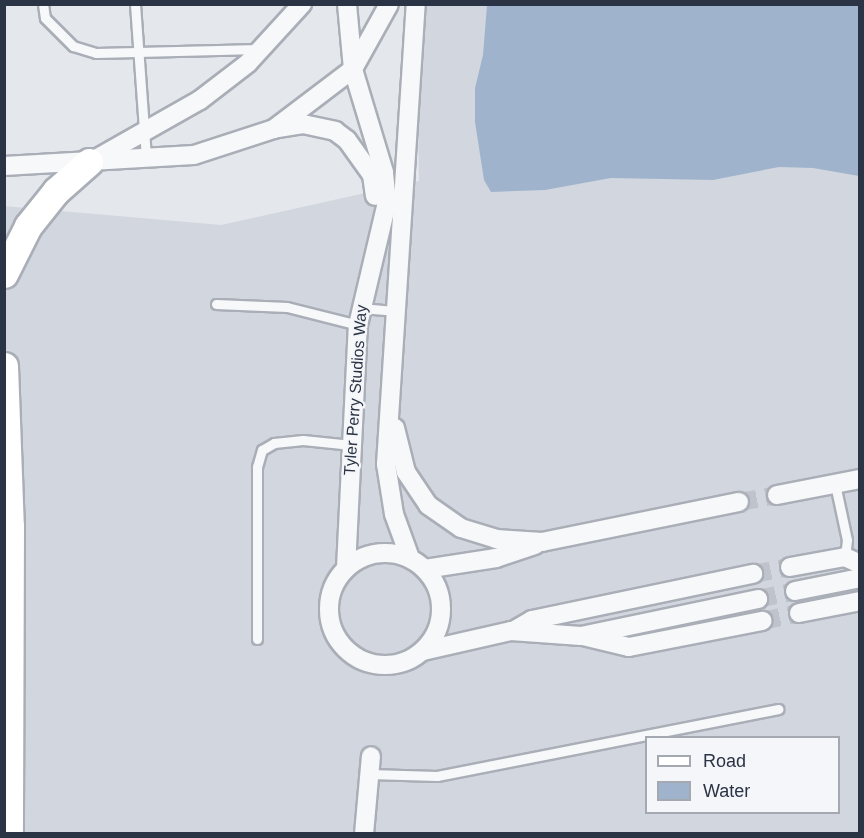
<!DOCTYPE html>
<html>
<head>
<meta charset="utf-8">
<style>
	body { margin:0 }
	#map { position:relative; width:864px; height:838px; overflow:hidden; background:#e4e7ec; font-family:Arial,sans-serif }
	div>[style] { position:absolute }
	.built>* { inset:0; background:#d2d6de }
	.water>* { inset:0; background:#9fb4cc }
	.street-tunnel>* { height:18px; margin-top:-9px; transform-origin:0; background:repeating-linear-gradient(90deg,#bfc3cb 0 18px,transparent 0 27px) }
	.roads { filter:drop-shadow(2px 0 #a9aeb7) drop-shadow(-2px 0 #a9aeb7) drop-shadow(0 2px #a9aeb7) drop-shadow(0 -2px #a9aeb7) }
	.lane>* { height:9px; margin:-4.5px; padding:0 4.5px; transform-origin:4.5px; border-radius:4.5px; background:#f7f8fa }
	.street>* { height:18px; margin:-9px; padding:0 9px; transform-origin:9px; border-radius:9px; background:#f7f8fa }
	.street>.ring { margin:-9px; padding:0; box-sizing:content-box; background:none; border:18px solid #f7f8fa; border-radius:50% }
	.primary>* { height:27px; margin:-13.5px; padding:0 13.5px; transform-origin:13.5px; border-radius:13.5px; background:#fff }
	span { translate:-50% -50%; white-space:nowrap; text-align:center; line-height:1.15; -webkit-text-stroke:4.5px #f4f6f9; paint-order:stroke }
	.street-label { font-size:16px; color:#2b3445 }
	.frame { position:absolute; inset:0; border:6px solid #2b3445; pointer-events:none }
	.legend { position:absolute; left:645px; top:736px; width:195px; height:78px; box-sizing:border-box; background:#f4f6f9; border:2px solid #a4a8b1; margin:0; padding:8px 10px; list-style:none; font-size:18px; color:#2b3445 }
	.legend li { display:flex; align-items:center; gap:12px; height:30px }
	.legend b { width:30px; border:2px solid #a4a8b1 }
</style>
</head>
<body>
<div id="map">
	<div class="built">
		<i style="clip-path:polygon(evenodd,416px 5px,859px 5px,859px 833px,5px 833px,4px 206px,221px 225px,419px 181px,416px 5px,646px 738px,838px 738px,838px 812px,646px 812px,646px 738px)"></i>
	</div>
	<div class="water">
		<i style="clip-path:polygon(487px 5px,859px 5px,859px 176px,813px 168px,779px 167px,713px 180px,611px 178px,545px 190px,491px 192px,484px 180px,475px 122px,475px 88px,483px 55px)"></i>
	</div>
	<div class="street-tunnel">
		<i style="left:739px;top:502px;width:39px;rotate:-10deg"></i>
		<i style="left:753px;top:574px;width:38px;rotate:-11deg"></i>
		<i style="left:758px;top:599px;width:38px;rotate:-12deg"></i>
		<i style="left:762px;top:621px;width:38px;rotate:-12deg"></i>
	</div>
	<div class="roads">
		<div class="lane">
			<i style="left:43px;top:4px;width:14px;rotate:82deg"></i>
			<i style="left:45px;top:18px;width:40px;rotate:45deg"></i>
			<i style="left:73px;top:46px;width:24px;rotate:17deg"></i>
			<i style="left:96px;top:53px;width:163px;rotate:-1.4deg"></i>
			<i style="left:135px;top:4px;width:155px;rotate:85.9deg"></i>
			<i style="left:216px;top:304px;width:71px;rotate:2.4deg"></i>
			<i style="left:287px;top:307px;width:73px;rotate:14.2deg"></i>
			<i style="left:361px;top:308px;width:36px;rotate:5deg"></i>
			<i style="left:835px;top:484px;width:57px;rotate:77.9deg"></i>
			<i style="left:847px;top:540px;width:17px;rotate:97deg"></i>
			<i style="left:257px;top:639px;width:172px;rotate:-90deg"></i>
			<i style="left:257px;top:467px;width:18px;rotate:-74deg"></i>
			<i style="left:262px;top:450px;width:14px;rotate:-30deg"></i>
			<i style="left:274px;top:443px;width:29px;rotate:-6deg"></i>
			<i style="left:303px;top:440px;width:49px;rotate:5.8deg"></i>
			<i style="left:369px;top:774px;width:68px;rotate:1.7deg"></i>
			<i style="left:437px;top:776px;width:348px;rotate:-11.1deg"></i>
		</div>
		<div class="street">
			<i style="left:278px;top:128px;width:25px;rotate:-9deg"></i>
			<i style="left:303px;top:124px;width:33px;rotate:12deg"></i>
			<i style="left:335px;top:131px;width:15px;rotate:37deg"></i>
			<i style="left:347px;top:140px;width:43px;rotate:54.5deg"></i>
			<i style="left:372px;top:175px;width:21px;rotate:82deg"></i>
			<i style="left:94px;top:160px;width:122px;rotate:-29.5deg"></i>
			<i style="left:200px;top:100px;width:61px;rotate:-37.6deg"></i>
			<i style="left:248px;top:63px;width:80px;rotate:-47.5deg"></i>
			<i style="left:4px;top:166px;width:190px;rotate:-3.3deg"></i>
			<i style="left:194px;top:155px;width:84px;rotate:-18deg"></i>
			<i style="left:274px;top:129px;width:99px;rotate:-37.2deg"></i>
			<i style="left:353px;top:69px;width:74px;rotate:-61deg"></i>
			<i style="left:395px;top:428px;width:45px;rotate:76deg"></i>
			<i style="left:406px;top:472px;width:40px;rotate:56deg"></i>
			<i style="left:428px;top:505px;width:40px;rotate:34.9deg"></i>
			<i style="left:461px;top:528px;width:37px;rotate:17deg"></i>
			<i style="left:496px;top:539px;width:46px;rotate:3.7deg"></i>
			<i style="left:542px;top:542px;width:201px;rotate:-11.5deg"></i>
			<i style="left:777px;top:495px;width:85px;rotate:-10.9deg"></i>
			<i class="ring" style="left:329px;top:553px;width:94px;height:94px"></i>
			<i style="left:410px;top:558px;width:47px;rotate:-110deg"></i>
			<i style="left:394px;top:514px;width:51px;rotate:-99.1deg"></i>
			<i style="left:386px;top:464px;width:461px;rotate:-86.3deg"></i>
			<i style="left:790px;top:567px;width:56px;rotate:-10.3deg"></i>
			<i style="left:845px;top:557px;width:17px;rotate:25deg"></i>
			<i style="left:346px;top:568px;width:243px;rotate:-87.2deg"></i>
			<i style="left:358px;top:325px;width:126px;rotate:-76.7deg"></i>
			<i style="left:387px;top:202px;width:30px;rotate:-96deg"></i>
			<i style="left:384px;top:172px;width:108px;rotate:-106.8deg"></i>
			<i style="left:353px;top:69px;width:65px;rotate:-95.3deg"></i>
			<i style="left:425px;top:569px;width:72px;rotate:-8.8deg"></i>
			<i style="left:496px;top:558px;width:41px;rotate:-18.4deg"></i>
			<i style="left:795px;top:591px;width:66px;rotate:-11.3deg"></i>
			<i style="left:799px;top:613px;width:62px;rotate:-11.1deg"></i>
			<i style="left:513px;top:631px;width:22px;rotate:-30deg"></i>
			<i style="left:532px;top:620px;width:226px;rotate:-11.8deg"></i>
			<i style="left:583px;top:636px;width:47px;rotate:13.4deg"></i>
			<i style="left:629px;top:647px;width:136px;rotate:-11.1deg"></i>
			<i style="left:423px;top:651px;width:90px;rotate:-12.8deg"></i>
			<i style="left:511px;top:631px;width:70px;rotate:4.1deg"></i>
			<i style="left:581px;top:636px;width:181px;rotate:-11.8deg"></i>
			<i style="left:364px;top:834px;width:78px;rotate:-84.9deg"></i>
		</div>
		<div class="primary">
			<i style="left:4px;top:274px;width:54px;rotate:-63.4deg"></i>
			<i style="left:28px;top:226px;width:45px;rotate:-51.3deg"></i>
			<i style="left:56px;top:191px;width:44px;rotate:-41.3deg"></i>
			<i style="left:4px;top:366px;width:160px;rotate:87.9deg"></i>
			<i style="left:10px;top:526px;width:308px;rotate:90.2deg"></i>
		</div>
	</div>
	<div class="street-label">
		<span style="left:356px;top:390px;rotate:-86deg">Tyler Perry Studios Way</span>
	</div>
	<div class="frame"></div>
	<ul class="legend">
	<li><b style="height:8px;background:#fff"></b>Road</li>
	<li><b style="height:16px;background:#9fb4cc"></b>Water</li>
	</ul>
</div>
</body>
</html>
